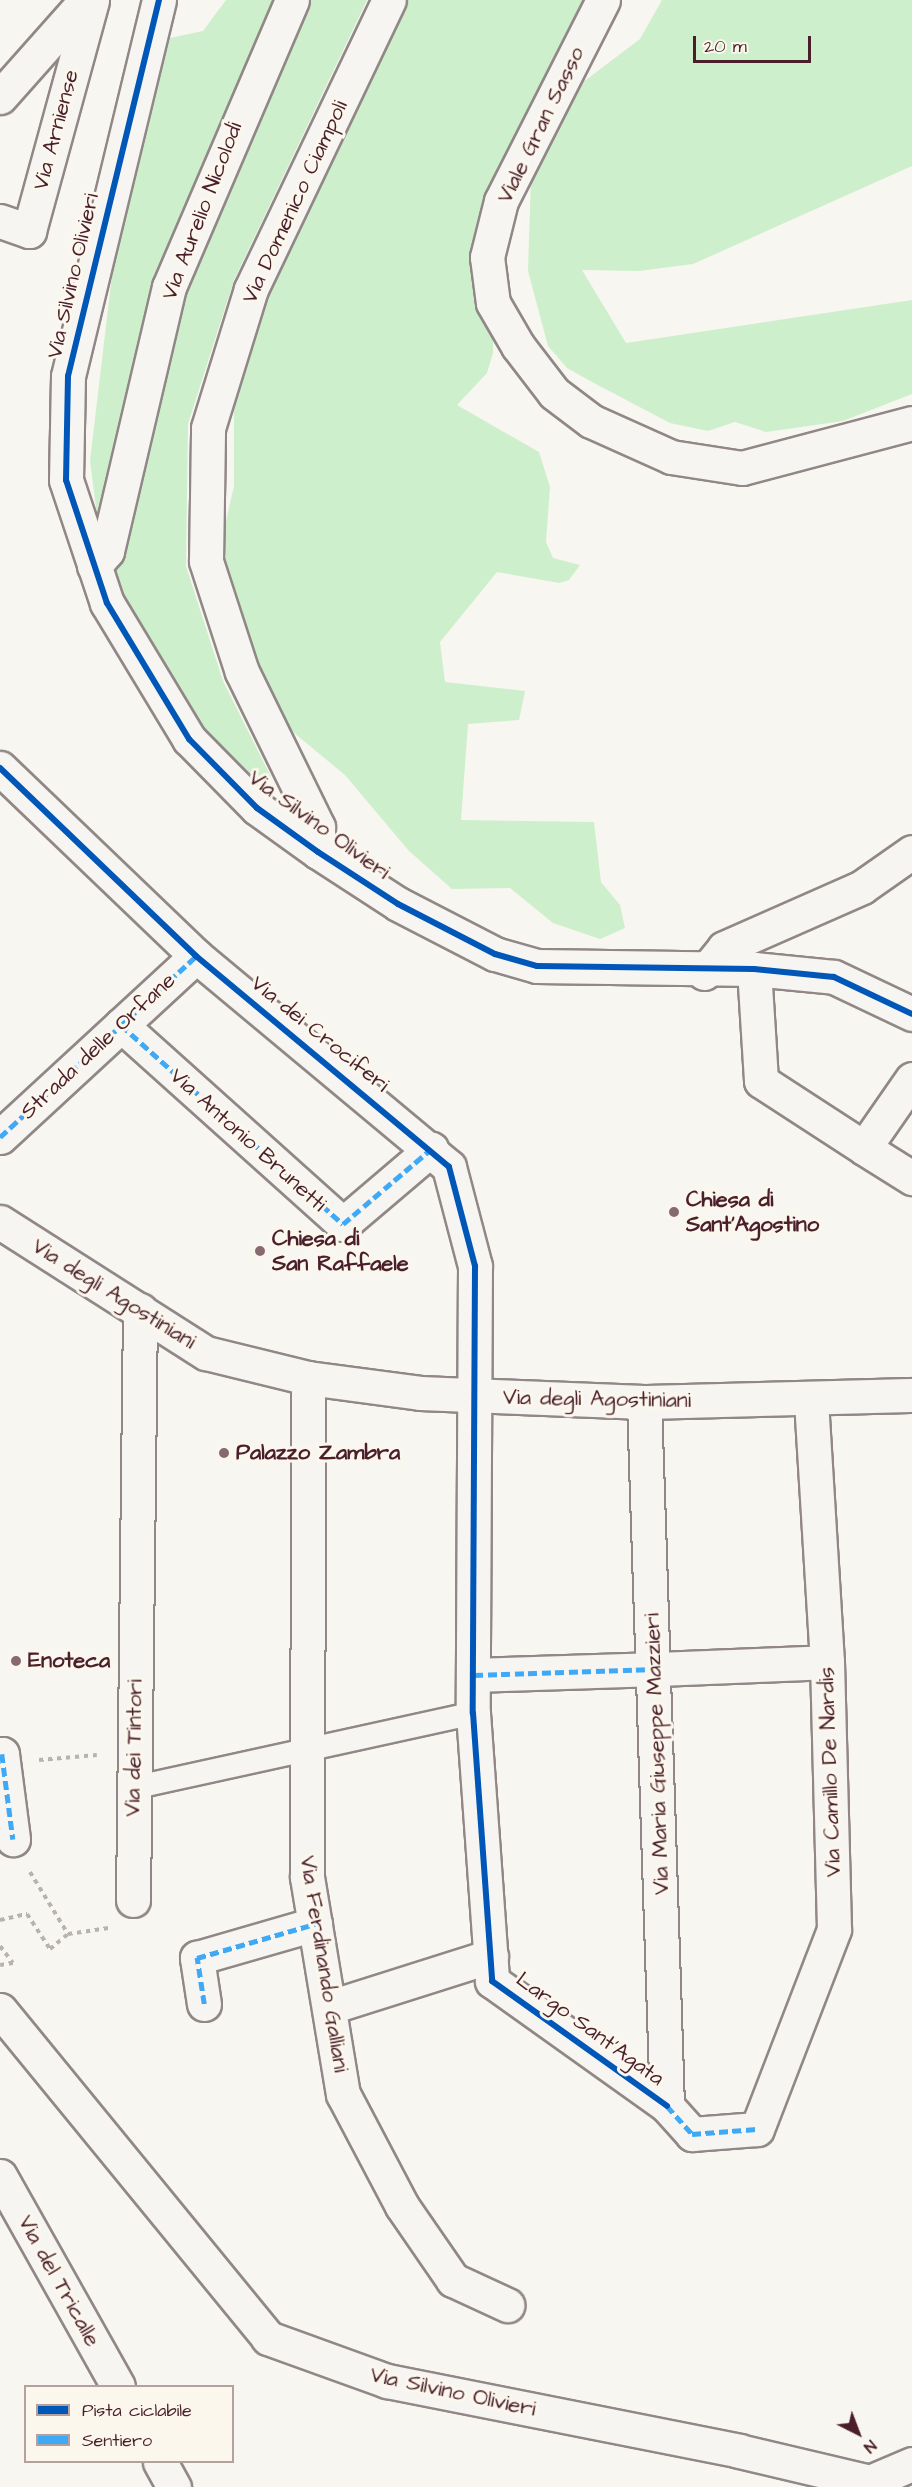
<!DOCTYPE html>
<html>
<head>
<meta charset="utf-8">
<style>
	body { margin:0 }
	#map { position:relative; width:912px; height:2487px; overflow:hidden; background:#f8f6f0; font-family:"Architects Daughter",sans-serif }
	div>[style] { position:absolute }
	.green>* { inset:0; background:#ceefcc }
	.path>* { height:4px; margin-top:-2px; transform-origin:0; background:repeating-linear-gradient(90deg,#b8b3b1 0 4.5px,transparent 0 9px) }
	.roads { filter:drop-shadow(2px 0 #918787) drop-shadow(-2px 0 #918787) drop-shadow(0 2px #918787) drop-shadow(0 -2px #918787) }
	.service>* { height:22px; margin:-11px; padding:0 11px; transform-origin:11px; border-radius:11px; background:#f6f5f1 }
	.pedestrian>* { height:33px; margin:-16.5px; padding:0 16.5px; transform-origin:16.5px; border-radius:16.5px; background:#f6f5f1 }
	.minor>* { height:33px; margin:-16.5px; padding:0 16.5px; transform-origin:16.5px; border-radius:16.5px; background:#f6f5f1 }
	.tertiary>* { height:33px; margin:-16.5px; padding:0 16.5px; transform-origin:16.5px; border-radius:16.5px; background:#f6f5f1 }
	.secondary>* { height:33px; margin:-16.5px; padding:0 16.5px; transform-origin:16.5px; border-radius:16.5px; background:#f6f5f1 }
	.quiet>* { height:4.5px; margin-top:-2.25px; transform-origin:0; background:repeating-linear-gradient(90deg,#3fa9f5 0 9px,transparent 0 13.5px) }
	.cycleway>* { height:6px; margin:-3px; padding:0 3px; transform-origin:3px; border-radius:3px; background:#0057b8 }
	.dots>* { width:16px; height:16px; translate:-50% -50%; box-sizing:border-box; border:3px solid #fbf7ec; border-radius:50% }
	span { translate:-50% -50%; white-space:nowrap; text-align:center; line-height:1.15; -webkit-text-stroke:6px #fbf7ec; paint-order:stroke }
	.street-label { font-size:22px; color:#4a1f2b }
	.poi-label { font-size:22px; color:#4a1f2b; font-weight:700 }
	.left { translate:0 -50%; text-align:left }
	.legend { position:absolute; left:24px; top:2385px; width:210px; height:78px; box-sizing:border-box; background:#fbf7ec; border:2px solid #b4a19f; margin:0; padding:8px 10px; list-style:none; font-size:18px; color:#4a1f2b }
	.legend li { display:flex; align-items:center; gap:12px; height:30px }
	.legend b { width:30px; border:2px solid #b4a19f }
	.north { position:absolute; left:828px; top:2403px; width:60px; height:60px; -webkit-text-stroke:4px #fbf7ec; paint-order:stroke; rotate:138deg; font-size:16px; font-weight:700; line-height:24px; text-align:center; color:#4a1f2b }
	.north::after { content:''; display:block; margin:auto; width:21px; height:27px; background:#4a1f2b; clip-path:polygon(50% 0,100% 100%,50% 72%,0 100%) }
	.scale { position:absolute; left:693px; top:36px; width:118px; height:27px; box-sizing:border-box; border:3px solid #4a1f2b; border-top:0; padding-left:8px; font-size:18px; line-height:21px; white-space:nowrap; color:#4a1f2b; -webkit-text-stroke:4px #fbf7ec; paint-order:stroke }
</style>
</head>
<body>
<div id="map">
	<div class="green">
		<i style="clip-path:polygon(226px 0,367px 0,234px 280px,188px 424px,186px 566px,223px 681px,271px 777px,246px 780px,175px 699px,114px 581px,99px 531px,90px 461px,114px 258px,170px 38px,203px 31px)"></i>
		<i style="clip-path:polygon(405px 0,589px 0,493px 207px,493px 353px,487px 373px,457px 405px,539px 452px,550px 487px,546px 542px,553px 558px,580px 565px,569px 580px,559px 583px,497px 572px,440px 642px,445px 682px,525px 691px,519px 720px,468px 724px,461px 820px,594px 822px,601px 882px,620px 905px,625px 928px,600px 939px,553px 923px,510px 888px,452px 889px,409px 851px,345px 775px,282px 723px,238px 634px,218px 556px,234px 486px,234px 406px,252px 317px)"></i>
		<i style="clip-path:polygon(662px 0,912px 0,912px 166px,693px 264px,639px 271px,582px 270px,626px 343px,912px 300px,912px 394px,843px 421px,766px 432px,735px 422px,708px 431px,670px 423px,592px 382px,567px 368px,548px 346px,528px 271px,531px 176px,566px 95px,640px 39px)"></i>
	</div>
	<div class="path">
		<i style="left:39px;top:1760px;width:58px;rotate:-4.9deg"></i>
		<i style="left:30px;top:1872px;width:73px;rotate:58.5deg"></i>
		<i style="left:68px;top:1934px;width:41px;rotate:-8.3deg"></i>
		<i style="left:0;top:1920px;width:28px;rotate:-13deg"></i>
		<i style="left:27px;top:1914px;width:42px;rotate:56.7deg"></i>
		<i style="left:50px;top:1949px;width:23px;rotate:-40deg"></i>
		<i style="left:0;top:1946px;width:21px;rotate:53deg"></i>
		<i style="left:13px;top:1963px;width:13px;rotate:171deg"></i>
	</div>
	<div class="roads">
		<div class="service">
			<i style="left:133px;top:1788px;width:348px;rotate:-12.4deg"></i>
		</div>
		<div class="pedestrian">
			<i style="left:121px;top:1025px;width:298px;rotate:41.9deg"></i>
			<i style="left:343px;top:1224px;width:116px;rotate:-40.4deg"></i>
			<i style="left:0;top:1137px;width:267px;rotate:-42.7deg"></i>
			<i style="left:474px;top:1675px;width:182px;rotate:-1.9deg"></i>
			<i style="left:2px;top:1754px;width:86px;rotate:82.6deg"></i>
			<i style="left:204px;top:2004px;width:47px;rotate:-98.7deg"></i>
			<i style="left:197px;top:1958px;width:123px;rotate:-16.1deg"></i>
			<i style="left:667px;top:2106px;width:38px;rotate:48deg"></i>
			<i style="left:692px;top:2134px;width:65px;rotate:-4.4deg"></i>
		</div>
		<div class="minor">
			<i style="left:0;top:97px;width:130px;rotate:-48.4deg"></i>
			<i style="left:0;top:221px;width:31px;rotate:19deg"></i>
			<i style="left:29px;top:231px;width:239px;rotate:-74.7deg"></i>
			<i style="left:94px;top:566px;width:20px;rotate:-49deg"></i>
			<i style="left:107px;top:551px;width:271px;rotate:-76.8deg"></i>
			<i style="left:169px;top:287px;width:312px;rotate:-66.8deg"></i>
			<i style="left:0;top:768px;width:272px;rotate:43.8deg"></i>
			<i style="left:196px;top:956px;width:329px;rotate:39.8deg"></i>
			<i style="left:449px;top:1167px;width:102px;rotate:75.3deg"></i>
			<i style="left:475px;top:1266px;width:447px;rotate:90.3deg"></i>
			<i style="left:473px;top:1713px;width:269px;rotate:85.9deg"></i>
			<i style="left:492px;top:1981px;width:215px;rotate:35.5deg"></i>
			<i style="left:754px;top:969px;width:112px;rotate:86.4deg"></i>
			<i style="left:761px;top:1081px;width:123px;rotate:33deg"></i>
			<i style="left:864px;top:1148px;width:84px;rotate:-55.2deg"></i>
			<i style="left:704px;top:973px;width:32px;rotate:-51deg"></i>
			<i style="left:724px;top:948px;width:151px;rotate:-23.8deg"></i>
			<i style="left:862px;top:887px;width:61px;rotate:-35deg"></i>
			<i style="left:864px;top:1148px;width:57px;rotate:32deg"></i>
			<i style="left:0;top:1222px;width:244px;rotate:32.5deg"></i>
			<i style="left:206px;top:1353px;width:105px;rotate:13.8deg"></i>
			<i style="left:308px;top:1378px;width:113px;rotate:7.6deg"></i>
			<i style="left:420px;top:1393px;width:224px;rotate:2.3deg"></i>
			<i style="left:644px;top:1402px;width:268px;rotate:-1.5deg"></i>
			<i style="left:308px;top:1378px;width:499px;rotate:90.1deg"></i>
			<i style="left:307px;top:1877px;width:220px;rotate:80.6deg"></i>
			<i style="left:343px;top:2094px;width:127px;rotate:62.2deg"></i>
			<i style="left:402px;top:2206px;width:90px;rotate:55.4deg"></i>
			<i style="left:453px;top:2280px;width:60px;rotate:24.8deg"></i>
			<i style="left:644px;top:1402px;width:704px;rotate:88.13deg"></i>
			<i style="left:656px;top:1669px;width:171px;rotate:-2.3deg"></i>
			<i style="left:0;top:1754px;width:2px"></i>
			<i style="left:133px;top:1900px;width:590px;rotate:-89.32deg"></i>
			<i style="left:330px;top:2007px;width:169px;rotate:-17.6deg"></i>
			<i style="left:757px;top:2129px;width:214px;rotate:-68.9deg"></i>
			<i style="left:834px;top:1929px;width:267px;rotate:-91.5deg"></i>
			<i style="left:827px;top:1662px;width:262px;rotate:-93.5deg"></i>
			<i style="left:0;top:2176px;width:241px;rotate:60.7deg"></i>
			<i style="left:160px;top:2462px;width:29px;rotate:61deg"></i>
		</div>
		<div class="tertiary">
			<i style="left:159px;top:0;width:387px;rotate:103.6deg"></i>
			<i style="left:68px;top:376px;width:104px;rotate:91.1deg"></i>
			<i style="left:66px;top:480px;width:130px;rotate:71.6deg"></i>
			<i style="left:107px;top:603px;width:159px;rotate:58.9deg"></i>
			<i style="left:189px;top:739px;width:97px;rotate:45.4deg"></i>
			<i style="left:257px;top:808px;width:75px;rotate:35.8deg"></i>
			<i style="left:318px;top:852px;width:95px;rotate:33deg"></i>
			<i style="left:398px;top:904px;width:109px;rotate:27.3deg"></i>
			<i style="left:495px;top:954px;width:44px;rotate:15.9deg"></i>
			<i style="left:537px;top:966px;width:217px;rotate:0.8deg"></i>
			<i style="left:754px;top:969px;width:80px;rotate:5.7deg"></i>
			<i style="left:834px;top:977px;width:86px;rotate:25.4deg"></i>
			<i style="left:318px;top:852px;width:25px;rotate:-90deg"></i>
			<i style="left:318px;top:827px;width:173px;rotate:-116.1deg"></i>
			<i style="left:242px;top:672px;width:117px;rotate:-108deg"></i>
			<i style="left:206px;top:561px;width:133px;rotate:-89.1deg"></i>
			<i style="left:208px;top:428px;width:145px;rotate:-72.8deg"></i>
			<i style="left:251px;top:289px;width:320px;rotate:-64.5deg"></i>
			<i style="left:0;top:2010px;width:424px;rotate:50.7deg"></i>
			<i style="left:268px;top:2338px;width:127px;rotate:19.9deg"></i>
			<i style="left:387px;top:2381px;width:359px;rotate:11.2deg"></i>
			<i style="left:739px;top:2451px;width:135px;rotate:13.3deg"></i>
			<i style="left:870px;top:2482px;width:46px;rotate:-23.2deg"></i>
		</div>
		<div class="secondary">
			<i style="left:603px;top:0;width:225px;rotate:116.9deg"></i>
			<i style="left:501px;top:201px;width:58px;rotate:104deg"></i>
			<i style="left:487px;top:257px;width:46px;rotate:82.6deg"></i>
			<i style="left:493px;top:303px;width:50px;rotate:59.8deg"></i>
			<i style="left:518px;top:346px;width:59px;rotate:52.5deg"></i>
			<i style="left:554px;top:393px;width:46px;rotate:37.1deg"></i>
			<i style="left:591px;top:421px;width:88px;rotate:24.2deg"></i>
			<i style="left:671px;top:457px;width:72px;rotate:8.8deg"></i>
			<i style="left:742px;top:468px;width:176px;rotate:-14.8deg"></i>
		</div>
	</div>
	<div class="quiet">
		<i style="left:121px;top:1025px;width:298px;rotate:41.9deg"></i>
		<i style="left:343px;top:1224px;width:116px;rotate:-40.4deg"></i>
		<i style="left:0;top:1137px;width:267px;rotate:-42.7deg"></i>
		<i style="left:474px;top:1675px;width:182px;rotate:-1.9deg"></i>
		<i style="left:2px;top:1754px;width:86px;rotate:82.6deg"></i>
		<i style="left:204px;top:2004px;width:47px;rotate:-98.7deg"></i>
		<i style="left:197px;top:1958px;width:123px;rotate:-16.1deg"></i>
		<i style="left:667px;top:2106px;width:38px;rotate:48deg"></i>
		<i style="left:692px;top:2134px;width:65px;rotate:-4.4deg"></i>
	</div>
	<div class="cycleway">
		<i style="left:159px;top:0;width:387px;rotate:103.6deg"></i>
		<i style="left:68px;top:376px;width:104px;rotate:91.1deg"></i>
		<i style="left:66px;top:480px;width:130px;rotate:71.6deg"></i>
		<i style="left:107px;top:603px;width:159px;rotate:58.9deg"></i>
		<i style="left:189px;top:739px;width:97px;rotate:45.4deg"></i>
		<i style="left:257px;top:808px;width:75px;rotate:35.8deg"></i>
		<i style="left:318px;top:852px;width:95px;rotate:33deg"></i>
		<i style="left:398px;top:904px;width:109px;rotate:27.3deg"></i>
		<i style="left:495px;top:954px;width:44px;rotate:15.9deg"></i>
		<i style="left:537px;top:966px;width:217px;rotate:0.8deg"></i>
		<i style="left:754px;top:969px;width:80px;rotate:5.7deg"></i>
		<i style="left:834px;top:977px;width:86px;rotate:25.4deg"></i>
		<i style="left:0;top:768px;width:272px;rotate:43.8deg"></i>
		<i style="left:196px;top:956px;width:329px;rotate:39.8deg"></i>
		<i style="left:449px;top:1167px;width:102px;rotate:75.3deg"></i>
		<i style="left:475px;top:1266px;width:447px;rotate:90.3deg"></i>
		<i style="left:473px;top:1713px;width:269px;rotate:85.9deg"></i>
		<i style="left:492px;top:1981px;width:215px;rotate:35.5deg"></i>
	</div>
	<div class="dots">
		<i style="left:674px;top:1212px;background:#876a70"></i>
		<i style="left:260px;top:1251px;background:#876a70"></i>
		<i style="left:224px;top:1453px;background:#876a70"></i>
		<i style="left:16px;top:1661px;background:#876a70"></i>
	</div>
	<div class="street-label">
		<span style="left:541px;top:125px;rotate:-64deg">Viale Gran Sasso</span>
		<span style="left:56px;top:130px;rotate:-75deg">Via Arniense</span>
		<span style="left:295px;top:202px;rotate:-65deg">Via Domenico Ciampoli</span>
		<span style="left:202px;top:211px;rotate:-69deg">Via Aurelio Nicolodi</span>
		<span style="left:73px;top:276px;rotate:-77deg">Via Silvino Olivieri</span>
		<span style="left:319px;top:825px;rotate:36deg">Via Silvino Olivieri</span>
		<span style="left:320px;top:1034px;rotate:39deg">Via dei Crociferi</span>
		<span style="left:98px;top:1046px;rotate:-43deg">Strada delle Orfane</span>
		<span style="left:248px;top:1140px;rotate:42deg">Via Antonio Brunetti</span>
		<span style="left:114px;top:1294px;rotate:32deg">Via degli Agostiniani</span>
		<span style="left:597px;top:1399px;rotate:1deg">Via degli Agostiniani</span>
		<span style="left:134px;top:1748px;rotate:-89deg">Via dei Tintori</span>
		<span style="left:657px;top:1754px;rotate:-92deg">Via Maria Giuseppe Mazzieri</span>
		<span style="left:830px;top:1772px;rotate:-92deg">Via Camillo De Nardis</span>
		<span style="left:324px;top:1964px;rotate:81deg">Via Ferdinando Galliani</span>
		<span style="left:590px;top:2029px;rotate:36deg">Largo Sant'Agata</span>
		<span style="left:59px;top:2281px;rotate:61deg">Via del Tricalle</span>
		<span style="left:453px;top:2392px;rotate:12deg">Via Silvino Olivieri</span>
	</div>
	<div class="poi-label">
		<span class="left" style="left:686px;top:1212px">Chiesa di<br>Sant'Agostino</span>
		<span class="left" style="left:272px;top:1251px">Chiesa di<br>San Raffaele</span>
		<span class="left" style="left:236px;top:1453px">Palazzo Zambra</span>
		<span class="left" style="left:28px;top:1661px">Enoteca</span>
	</div>
	<ul class="legend">
	<li><b style="height:8px;background:#0057b8"></b>Pista ciclabile</li>
	<li><b style="height:8px;background:#3fa9f5"></b>Sentiero</li>
	</ul>
	<div class="north">N</div>
	<div class="scale">20 m</div>
</div>
</body>
</html>
